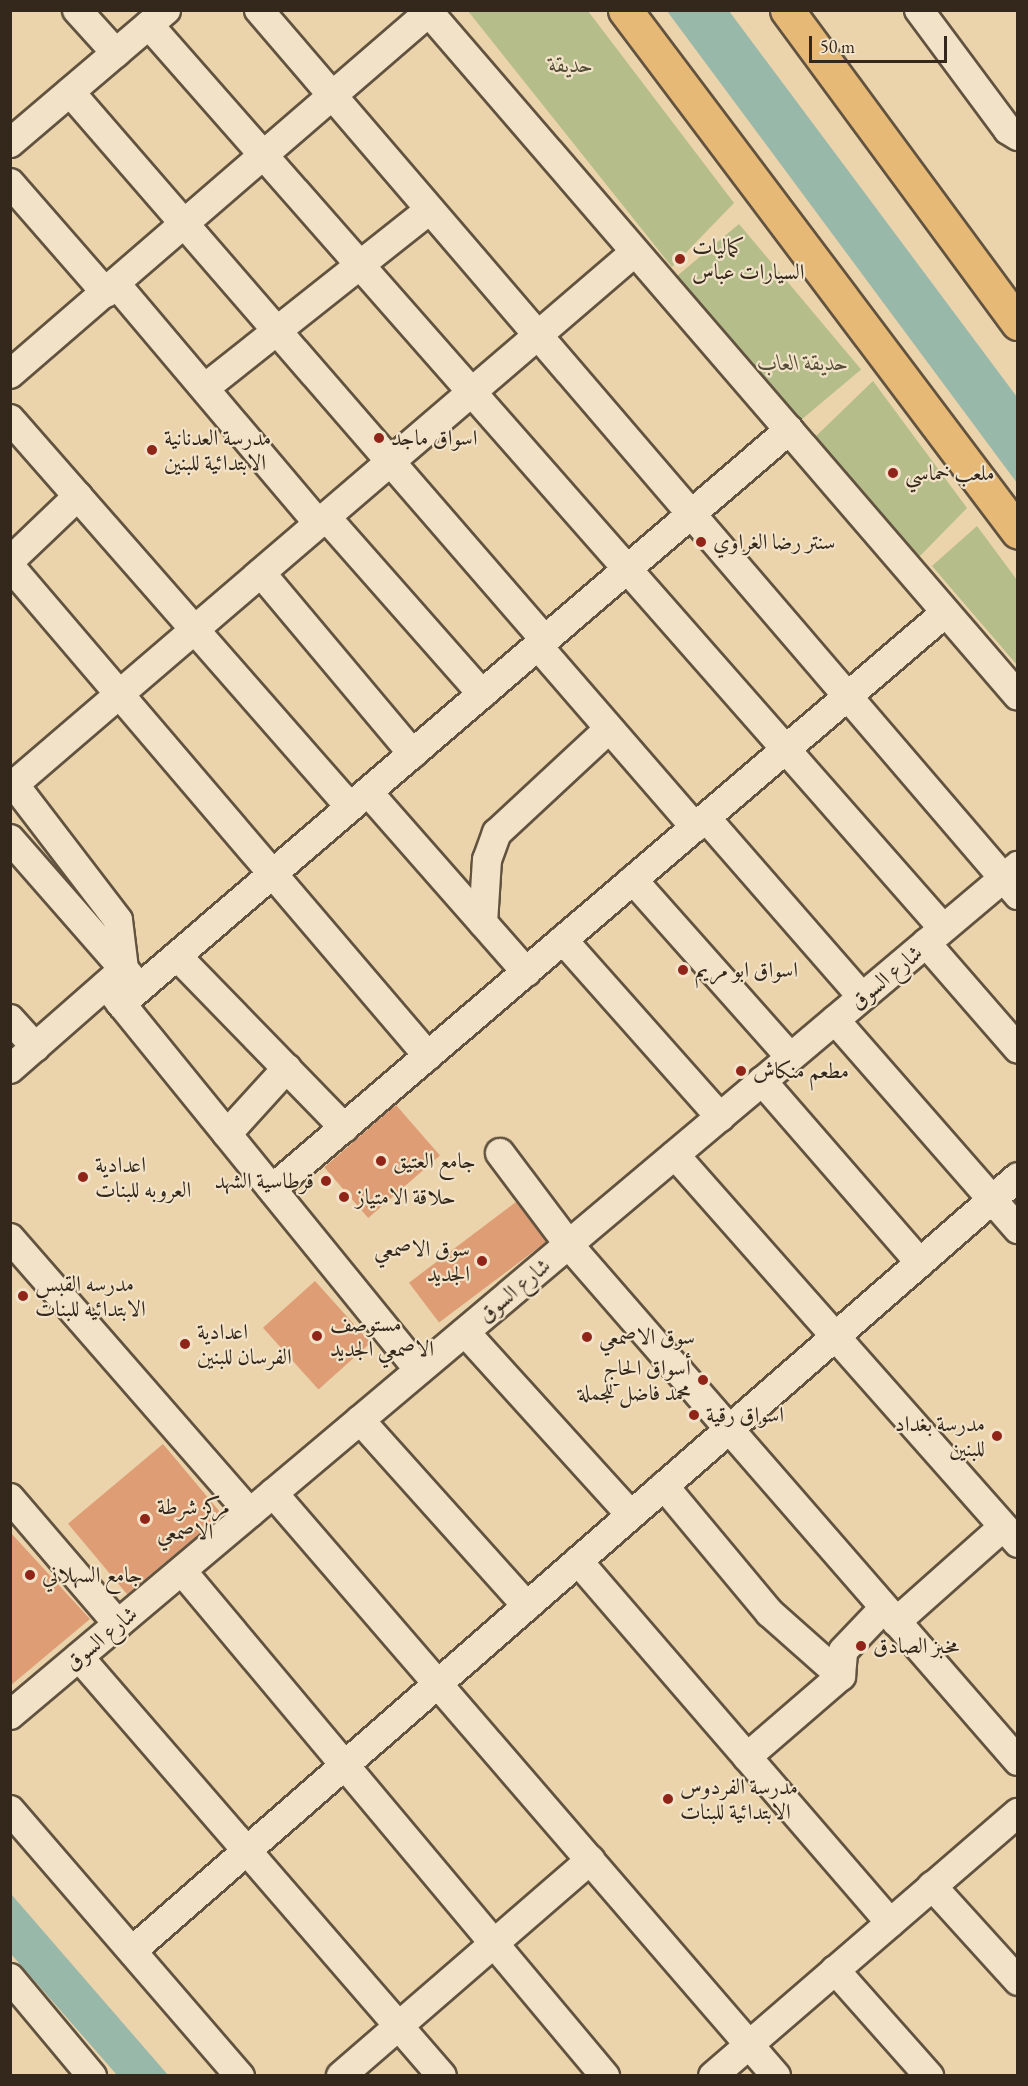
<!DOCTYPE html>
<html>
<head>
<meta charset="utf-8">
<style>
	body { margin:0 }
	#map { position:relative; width:1028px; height:2086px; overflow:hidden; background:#ebd3ab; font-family:"EB Garamond",Amiri,serif }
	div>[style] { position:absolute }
	.green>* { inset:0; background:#b5bd8b; transform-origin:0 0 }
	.water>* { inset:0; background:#98b8a9 }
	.building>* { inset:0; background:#de9d74; transform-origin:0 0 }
	.roads { filter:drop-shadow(2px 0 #61533f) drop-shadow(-2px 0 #61533f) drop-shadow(0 2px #61533f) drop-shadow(0 -2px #61533f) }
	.minor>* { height:28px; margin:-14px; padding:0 14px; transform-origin:14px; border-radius:14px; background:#f2e2c8 }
	.major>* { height:33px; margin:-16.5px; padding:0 16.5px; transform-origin:16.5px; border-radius:16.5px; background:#e6ba76 }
	.dots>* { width:16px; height:16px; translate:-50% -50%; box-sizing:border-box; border:3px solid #f2e2c8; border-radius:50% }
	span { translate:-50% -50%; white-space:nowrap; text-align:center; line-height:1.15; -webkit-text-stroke:4.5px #f2e2c8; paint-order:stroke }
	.park-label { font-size:22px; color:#544d37; font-style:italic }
	.poi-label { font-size:22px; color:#33281b }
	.left { translate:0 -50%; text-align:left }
	.right { translate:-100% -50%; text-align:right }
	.street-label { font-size:22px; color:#33281b }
	.frame { position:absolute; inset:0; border:12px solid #33281b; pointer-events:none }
	.scale { position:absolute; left:809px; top:36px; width:138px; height:27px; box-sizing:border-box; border:3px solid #33281b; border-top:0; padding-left:8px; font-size:18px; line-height:21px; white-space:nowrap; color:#33281b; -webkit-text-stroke:4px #f2e2c8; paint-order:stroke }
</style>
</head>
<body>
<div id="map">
	<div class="green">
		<i style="clip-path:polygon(468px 11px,588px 11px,734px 203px,672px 267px)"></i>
		<i style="left:739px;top:224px;width:190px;height:82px;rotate:50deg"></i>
		<i style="clip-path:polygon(873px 381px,967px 508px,918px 558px,813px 439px)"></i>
		<i style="clip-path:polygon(977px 526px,1017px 580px,1017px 665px,932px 566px)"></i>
	</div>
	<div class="water">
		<i style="clip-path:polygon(667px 11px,729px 11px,1017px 397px,1017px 483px)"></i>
		<i style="clip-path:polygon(10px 1894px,11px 1894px,168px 2075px,117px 2075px,11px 1954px)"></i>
	</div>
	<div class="building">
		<i style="left:396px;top:1105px;width:67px;height:95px;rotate:49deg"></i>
		<i style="left:516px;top:1202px;width:50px;height:134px;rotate:53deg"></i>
		<i style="left:315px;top:1281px;width:83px;height:70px;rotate:48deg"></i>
		<i style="left:163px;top:1444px;width:92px;height:124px;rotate:50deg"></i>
		<i style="clip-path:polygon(10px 1532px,90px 1619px,10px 1686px)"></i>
	</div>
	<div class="roads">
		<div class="minor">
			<i style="left:77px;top:10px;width:58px;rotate:47.8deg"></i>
			<i style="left:259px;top:10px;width:1166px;rotate:49.38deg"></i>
			<i style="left:427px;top:10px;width:905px;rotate:49.25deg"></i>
			<i style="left:919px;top:10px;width:149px;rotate:53.4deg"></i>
			<i style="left:1008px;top:130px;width:12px;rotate:31deg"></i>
			<i style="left:149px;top:25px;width:1202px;rotate:48.68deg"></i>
			<i style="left:70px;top:92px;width:725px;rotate:49.08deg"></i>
			<i style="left:10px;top:143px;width:205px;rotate:-40.4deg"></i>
			<i style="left:10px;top:183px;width:146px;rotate:48.9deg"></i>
			<i style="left:116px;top:284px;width:314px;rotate:49.8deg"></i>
			<i style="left:10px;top:374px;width:554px;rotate:-40.83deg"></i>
			<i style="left:206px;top:387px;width:285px;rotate:-38.4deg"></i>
			<i style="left:10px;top:419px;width:516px;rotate:48.77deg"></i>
			<i style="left:326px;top:517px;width:236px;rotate:48.6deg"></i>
			<i style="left:10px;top:561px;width:94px;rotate:-43.7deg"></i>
			<i style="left:10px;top:566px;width:644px;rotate:49.53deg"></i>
			<i style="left:261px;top:573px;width:236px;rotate:50deg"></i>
			<i style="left:538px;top:646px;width:240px;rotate:49.1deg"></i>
			<i style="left:10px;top:788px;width:823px;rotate:-40.62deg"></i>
			<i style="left:368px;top:792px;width:240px;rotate:48.7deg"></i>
			<i style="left:706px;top:818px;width:237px;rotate:48.9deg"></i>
			<i style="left:10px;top:839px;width:181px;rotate:48.8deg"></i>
			<i style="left:633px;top:880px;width:237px;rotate:48.4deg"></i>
			<i style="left:483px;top:923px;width:63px;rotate:-86.4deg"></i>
			<i style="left:487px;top:860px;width:29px;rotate:-70deg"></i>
			<i style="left:497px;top:833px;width:153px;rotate:-42.9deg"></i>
			<i style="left:563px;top:940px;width:237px;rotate:48.4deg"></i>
			<i style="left:926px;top:943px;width:140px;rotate:49deg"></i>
			<i style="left:177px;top:956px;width:240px;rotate:45.8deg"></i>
			<i style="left:106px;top:985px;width:496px;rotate:50.9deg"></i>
			<i style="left:121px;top:1004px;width:881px;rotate:-40.67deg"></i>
			<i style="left:10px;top:1019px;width:38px;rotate:48deg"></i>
			<i style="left:835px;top:1020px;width:278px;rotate:48.8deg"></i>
			<i style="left:10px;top:1069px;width:152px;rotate:-41.3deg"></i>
			<i style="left:124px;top:969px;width:49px;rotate:-97deg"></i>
			<i style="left:118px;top:920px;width:171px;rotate:-127.4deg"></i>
			<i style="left:762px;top:1081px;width:241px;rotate:49deg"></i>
			<i style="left:227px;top:1134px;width:89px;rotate:-47.7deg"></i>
			<i style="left:500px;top:1153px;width:115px;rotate:53.1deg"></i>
			<i style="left:569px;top:1245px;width:684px;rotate:48.97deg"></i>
			<i style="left:675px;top:1155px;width:518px;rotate:48.52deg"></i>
			<i style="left:272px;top:1189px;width:886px;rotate:-40.56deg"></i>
			<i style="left:10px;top:1238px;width:365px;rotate:48.9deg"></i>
			<i style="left:465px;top:1332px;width:247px;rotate:47.8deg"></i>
			<i style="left:360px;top:1420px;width:250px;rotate:48.1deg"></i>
			<i style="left:664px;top:1486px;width:165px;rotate:50.2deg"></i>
			<i style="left:770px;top:1613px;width:95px;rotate:41.6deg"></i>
			<i style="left:273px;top:1493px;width:770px;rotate:49.21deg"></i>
			<i style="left:10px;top:1498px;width:166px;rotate:49.4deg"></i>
			<i style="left:578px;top:1561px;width:478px;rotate:49.2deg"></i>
			<i style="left:182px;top:1571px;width:659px;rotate:50.05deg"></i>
			<i style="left:896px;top:1622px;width:143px;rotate:-41.6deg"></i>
			<i style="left:79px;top:1657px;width:554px;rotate:49.1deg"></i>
			<i style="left:10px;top:1715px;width:1318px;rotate:-40.11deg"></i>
			<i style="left:747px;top:1757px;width:124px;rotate:-40.8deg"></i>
			<i style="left:841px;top:1676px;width:25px;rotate:-85deg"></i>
			<i style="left:843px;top:1651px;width:59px;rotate:-46.4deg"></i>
			<i style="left:10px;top:1810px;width:352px;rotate:49.2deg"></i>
			<i style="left:932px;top:1886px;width:128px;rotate:47.8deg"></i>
			<i style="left:132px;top:1951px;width:1176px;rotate:-41.14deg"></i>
			<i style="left:835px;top:1970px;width:142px;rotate:48.4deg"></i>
			<i style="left:10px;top:1978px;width:128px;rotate:50.1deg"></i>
			<i style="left:341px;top:2076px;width:330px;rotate:-40.9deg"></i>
			<i style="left:713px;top:2076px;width:403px;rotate:-40.8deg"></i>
		</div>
		<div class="major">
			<i style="left:625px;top:10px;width:653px;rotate:53.02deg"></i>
			<i style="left:787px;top:10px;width:389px;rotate:53.6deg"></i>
		</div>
	</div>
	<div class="dots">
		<i style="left:680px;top:259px;background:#8f2418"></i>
		<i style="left:379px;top:438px;background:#8f2418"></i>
		<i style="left:152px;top:450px;background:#8f2418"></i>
		<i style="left:893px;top:473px;background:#8f2418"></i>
		<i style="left:701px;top:542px;background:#8f2418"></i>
		<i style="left:683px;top:970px;background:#8f2418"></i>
		<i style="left:741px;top:1071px;background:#8f2418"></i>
		<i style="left:381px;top:1161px;background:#8f2418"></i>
		<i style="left:83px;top:1177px;background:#8f2418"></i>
		<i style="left:326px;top:1181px;background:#8f2418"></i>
		<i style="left:344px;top:1197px;background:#8f2418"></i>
		<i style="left:482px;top:1261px;background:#8f2418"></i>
		<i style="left:23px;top:1296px;background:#8f2418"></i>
		<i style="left:317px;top:1336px;background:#8f2418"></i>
		<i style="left:587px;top:1337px;background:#8f2418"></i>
		<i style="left:185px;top:1344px;background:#8f2418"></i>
		<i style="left:703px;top:1380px;background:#8f2418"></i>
		<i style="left:694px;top:1415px;background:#8f2418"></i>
		<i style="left:997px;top:1436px;background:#8f2418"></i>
		<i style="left:145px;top:1519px;background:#8f2418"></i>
		<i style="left:30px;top:1575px;background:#8f2418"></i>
		<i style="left:861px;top:1646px;background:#8f2418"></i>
		<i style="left:668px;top:1799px;background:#8f2418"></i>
	</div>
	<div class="park-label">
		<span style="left:571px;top:65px">حديقة</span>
		<span style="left:803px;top:363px">حديقة العاب</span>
	</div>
	<div class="poi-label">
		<span class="left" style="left:692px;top:259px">كماليات<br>السيارات عباس</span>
		<span class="left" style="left:164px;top:450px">مدرسة العدنانية<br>الابتدائية للبنين</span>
		<span class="left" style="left:391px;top:438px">اسواق ماجد</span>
		<span class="left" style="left:905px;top:473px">ملعب خماسي</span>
		<span class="left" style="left:713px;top:542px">سنتر رضا الغراوي</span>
		<span class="left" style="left:695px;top:970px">اسواق ابو مريم</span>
		<span class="left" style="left:753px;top:1071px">مطعم منكاش</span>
		<span class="left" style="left:393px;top:1161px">جامع العتيق</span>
		<span class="left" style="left:95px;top:1177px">اعدادية<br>العروبه للبنات</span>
		<span class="right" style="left:314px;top:1181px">قرطاسية الشهد</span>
		<span class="left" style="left:356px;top:1197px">حلاقة الامتياز</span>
		<span class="right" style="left:470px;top:1261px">سوق الاصمعي<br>الجديد</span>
		<span class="left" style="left:35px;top:1296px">مدرسه القبس<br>الابتدائيه للبنات</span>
		<span class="left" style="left:330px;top:1336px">مستوصف<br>الاصمعي الجديد</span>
		<span class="left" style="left:197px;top:1344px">اعدادية<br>الفرسان للبنين</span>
		<span class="left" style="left:599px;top:1337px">سوق الاصمعي</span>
		<span class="right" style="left:691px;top:1380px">أسواق الحاج<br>محمد فاضل للجملة</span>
		<span class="left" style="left:706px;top:1415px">اسواق رقية</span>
		<span class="right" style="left:985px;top:1436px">مدرسة بغداد<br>للبنين</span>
		<span class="left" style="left:157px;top:1519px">مركز شرطة<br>الاصمعي</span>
		<span class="left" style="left:42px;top:1575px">جامع السهلاني</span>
		<span class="left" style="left:873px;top:1646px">مخبز الصادق</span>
		<span class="left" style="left:680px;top:1799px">مدرسة الفردوس<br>الابتدائية للبنات</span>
	</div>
	<div class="street-label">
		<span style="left:886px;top:977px;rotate:-40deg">شارع السوق</span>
		<span style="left:514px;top:1290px;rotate:-40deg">شارع السوق</span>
		<span style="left:101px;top:1638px;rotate:-40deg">شارع السوق</span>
	</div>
	<div class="frame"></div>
	<div class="scale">50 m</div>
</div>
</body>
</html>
